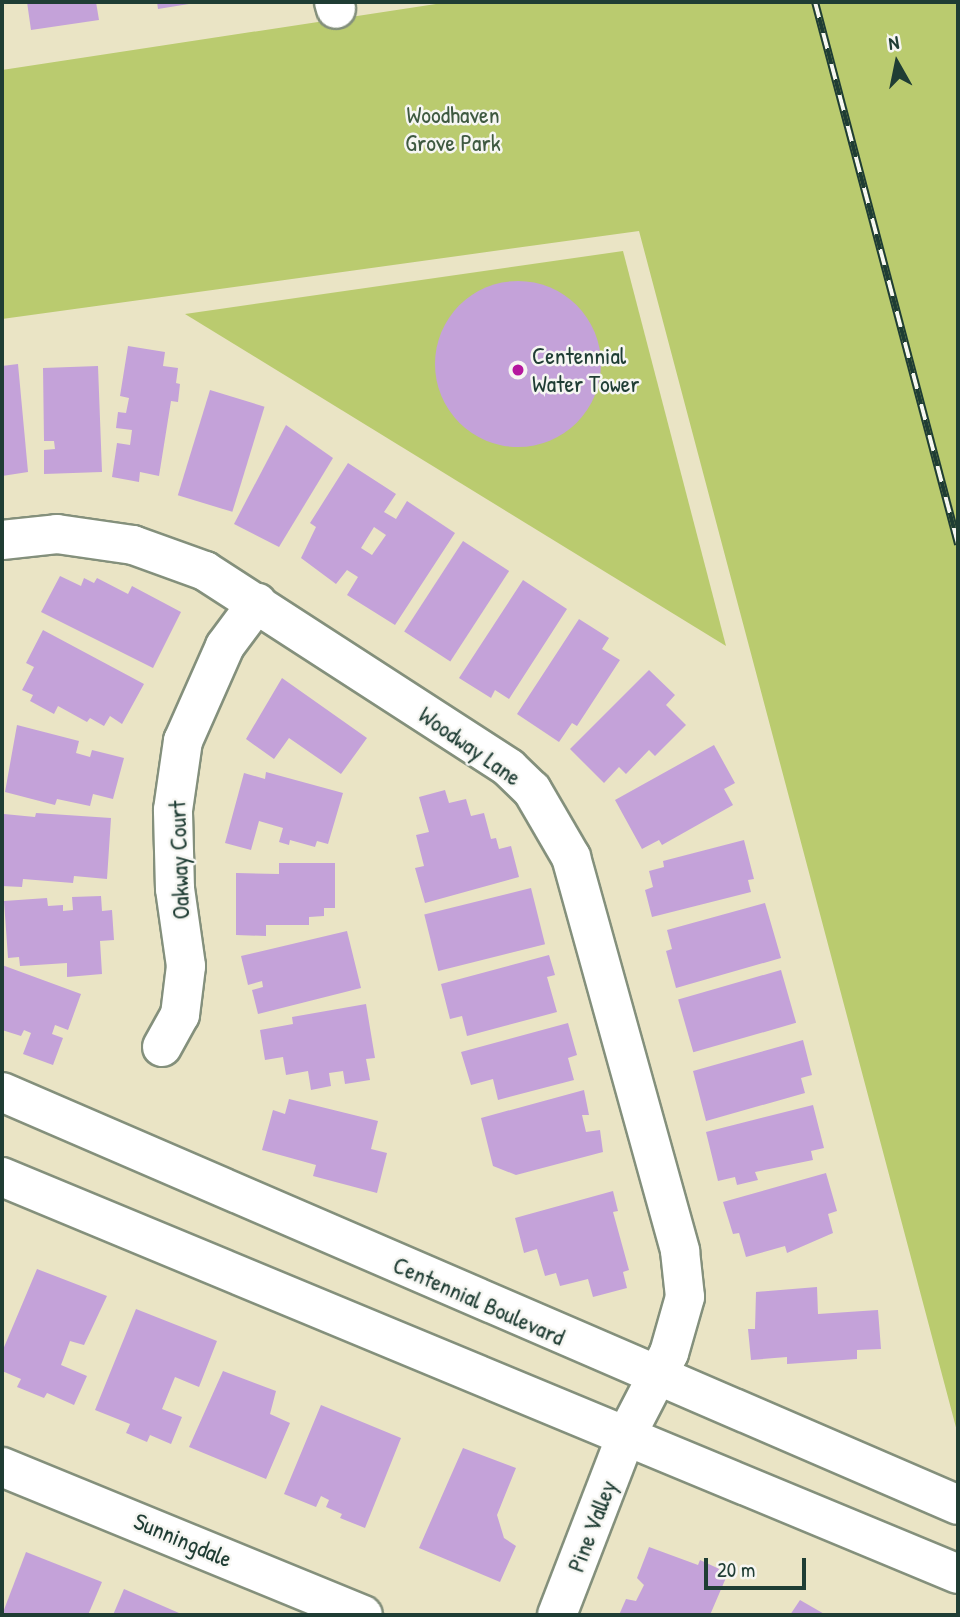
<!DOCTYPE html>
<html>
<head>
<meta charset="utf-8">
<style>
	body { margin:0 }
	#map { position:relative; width:960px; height:1617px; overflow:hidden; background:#eae4c5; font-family:"Patrick Hand",sans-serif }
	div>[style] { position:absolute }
	.green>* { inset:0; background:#bacb6f }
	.building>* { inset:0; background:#c4a2d9; transform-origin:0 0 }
	.round { border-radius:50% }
	.roads { filter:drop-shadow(2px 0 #84907c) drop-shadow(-2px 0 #84907c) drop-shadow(0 2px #84907c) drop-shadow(0 -2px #84907c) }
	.minor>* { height:38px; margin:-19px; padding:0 19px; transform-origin:19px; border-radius:19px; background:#fff }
	.major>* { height:38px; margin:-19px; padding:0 19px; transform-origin:19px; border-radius:19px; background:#fff }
	.rail>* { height:8px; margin-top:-4px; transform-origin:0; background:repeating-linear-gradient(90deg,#f6f6f2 0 16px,#1f3d34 0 32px); box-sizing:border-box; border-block:2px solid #1f3d34 }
	.dots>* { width:19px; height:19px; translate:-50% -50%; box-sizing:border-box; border:4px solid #f6f6f2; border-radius:50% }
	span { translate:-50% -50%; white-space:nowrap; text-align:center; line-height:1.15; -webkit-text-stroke:5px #f6f6f2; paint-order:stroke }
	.park-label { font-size:24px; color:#3e5940 }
	.poi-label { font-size:24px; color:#1f3d34 }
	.left { translate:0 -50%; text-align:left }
	.street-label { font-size:24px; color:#1f3d34 }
	.frame { position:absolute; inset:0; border:4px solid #1f3d34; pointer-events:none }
	.north { position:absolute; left:862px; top:28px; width:70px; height:70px; -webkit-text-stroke:5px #f6f6f2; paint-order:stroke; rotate:351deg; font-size:19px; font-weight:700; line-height:28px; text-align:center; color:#1f3d34 }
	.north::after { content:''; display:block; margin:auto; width:24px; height:32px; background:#1f3d34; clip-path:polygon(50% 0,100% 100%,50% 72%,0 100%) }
	.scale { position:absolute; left:704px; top:1558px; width:102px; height:32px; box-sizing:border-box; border:4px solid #1f3d34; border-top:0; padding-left:9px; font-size:21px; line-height:24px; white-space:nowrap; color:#1f3d34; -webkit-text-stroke:5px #f6f6f2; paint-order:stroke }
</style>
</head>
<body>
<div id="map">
	<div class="green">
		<i style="clip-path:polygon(449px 2px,958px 2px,958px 1435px,639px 231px,2px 319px,2px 70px)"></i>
		<i style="clip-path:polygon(623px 251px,726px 646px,185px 314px)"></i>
	</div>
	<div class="building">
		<i style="clip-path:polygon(27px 2px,96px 2px,99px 20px,31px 30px)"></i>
		<i style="clip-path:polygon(157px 2px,195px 2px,195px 3px,158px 9px)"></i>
		<i class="round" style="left:435px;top:281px;width:166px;height:166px"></i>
		<i style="clip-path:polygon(128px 346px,165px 352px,163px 366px,178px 368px,176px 383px,180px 384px,178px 402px,171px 401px,159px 476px,140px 472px,139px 482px,112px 477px,117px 443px,130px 445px,132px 430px,116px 428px,118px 412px,126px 413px,129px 398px,120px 396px)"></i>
		<i style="clip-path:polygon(18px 364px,28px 472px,2px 476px,2px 366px)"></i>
		<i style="clip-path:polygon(98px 366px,102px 472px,44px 474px,44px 450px,55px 449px,54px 441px,44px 441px,43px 368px)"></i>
		<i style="left:210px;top:390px;width:57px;height:110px;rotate:17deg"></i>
		<i style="clip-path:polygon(286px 425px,333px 458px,279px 547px,234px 524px)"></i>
		<i style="clip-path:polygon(evenodd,348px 463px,396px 494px,384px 512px,396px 519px,407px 501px,455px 533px,395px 625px,347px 595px,358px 577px,347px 570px,336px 584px,301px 558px,316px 527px,310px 523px,348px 463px,374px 527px,386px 535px,372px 555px,361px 548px,374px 527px)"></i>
		<i style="left:463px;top:541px;width:55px;height:108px;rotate:33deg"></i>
		<i style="clip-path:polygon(60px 576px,81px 586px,84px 578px,94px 583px,97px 578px,128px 594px,132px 586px,181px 612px,153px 668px,41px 612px)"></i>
		<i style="clip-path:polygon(523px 580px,567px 609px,509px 699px,495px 690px,491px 698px,459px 678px)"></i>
		<i style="clip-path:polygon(579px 619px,609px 638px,602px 649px,620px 660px,577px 726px,572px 723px,559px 742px,517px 714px)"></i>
		<i style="clip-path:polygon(43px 630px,144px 684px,122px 724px,110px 716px,104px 726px,90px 718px,87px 722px,58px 706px,54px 714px,30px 701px,33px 695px,22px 690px,34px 667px,26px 663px)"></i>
		<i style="clip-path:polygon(649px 670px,675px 695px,666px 705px,686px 725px,655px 756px,649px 750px,626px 774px,619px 767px,604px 783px,570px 749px)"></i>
		<i style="clip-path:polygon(282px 678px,367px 738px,341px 774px,289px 738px,274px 759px,246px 739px)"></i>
		<i style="clip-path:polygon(17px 725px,79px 741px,76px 753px,90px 757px,92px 750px,124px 758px,113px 799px,93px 794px,90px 806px,57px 799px,55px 805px,5px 792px)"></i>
		<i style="clip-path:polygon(714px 745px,735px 783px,724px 789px,733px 805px,662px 845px,659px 840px,642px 849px,615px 800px)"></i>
		<i style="clip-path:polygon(266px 772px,343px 793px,328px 844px,317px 841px,315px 847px,290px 840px,289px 845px,279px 842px,283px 828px,259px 821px,251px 850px,225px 843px,244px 773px,265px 779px)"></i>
		<i style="clip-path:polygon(445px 790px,449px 803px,466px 799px,471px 816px,484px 813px,491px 839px,496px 838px,499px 849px,511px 846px,519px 877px,425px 903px,415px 868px,424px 866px,416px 835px,429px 832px,419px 797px)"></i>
		<i style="clip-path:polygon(36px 813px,111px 818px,107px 879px,74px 876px,73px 883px,23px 879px,22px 887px,2px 886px,4px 814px,35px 817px)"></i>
		<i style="clip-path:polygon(744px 840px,754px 879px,748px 880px,751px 892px,652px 917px,645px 890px,653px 887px,649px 871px,664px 867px,663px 861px)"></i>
		<i style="clip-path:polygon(279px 863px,335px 863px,335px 908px,324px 908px,324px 916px,309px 917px,309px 925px,266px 925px,266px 936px,236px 935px,236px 873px,279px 874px)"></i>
		<i style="left:531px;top:888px;width:58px;height:110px;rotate:76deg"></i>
		<i style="clip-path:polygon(101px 896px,102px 911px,112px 910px,114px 940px,100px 941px,102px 974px,67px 977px,67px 963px,20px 966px,19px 957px,8px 958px,4px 901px,47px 898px,48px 906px,63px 905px,63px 911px,73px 910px,72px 897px)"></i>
		<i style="clip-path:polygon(765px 903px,781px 958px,676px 988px,666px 951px,672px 949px,667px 930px)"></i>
		<i style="clip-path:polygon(347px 931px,361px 988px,258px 1014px,252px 990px,263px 987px,262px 981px,248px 985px,241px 956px)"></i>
		<i style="clip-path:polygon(549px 955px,555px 975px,547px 977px,557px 1012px,467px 1036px,462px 1016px,450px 1019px,441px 984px)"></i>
		<i style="clip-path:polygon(2px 965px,81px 994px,68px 1030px,55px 1025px,52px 1034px,63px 1038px,53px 1065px,23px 1054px,31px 1033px,24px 1030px,21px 1036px,2px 1030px)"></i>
		<i style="left:781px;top:970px;width:55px;height:107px;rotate:74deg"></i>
		<i style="clip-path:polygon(366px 1004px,375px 1058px,366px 1059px,370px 1080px,345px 1084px,343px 1071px,329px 1073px,331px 1086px,311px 1090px,308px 1071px,286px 1075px,283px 1057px,265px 1060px,260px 1030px,293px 1024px,292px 1017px)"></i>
		<i style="clip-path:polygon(568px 1023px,577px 1055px,568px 1058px,574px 1080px,498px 1100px,493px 1079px,471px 1085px,461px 1052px)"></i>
		<i style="clip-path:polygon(803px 1040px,812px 1075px,801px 1078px,805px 1093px,706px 1121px,693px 1071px)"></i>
		<i style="clip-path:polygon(584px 1090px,589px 1115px,582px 1115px,586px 1132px,600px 1130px,603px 1152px,516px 1175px,493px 1166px,481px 1118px)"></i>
		<i style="clip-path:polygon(289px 1099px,378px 1121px,371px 1149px,387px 1153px,377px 1193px,313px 1176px,316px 1165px,262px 1150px,273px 1110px,285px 1114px)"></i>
		<i style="clip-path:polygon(813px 1105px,824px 1148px,811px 1151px,813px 1160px,755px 1172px,758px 1180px,737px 1185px,735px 1177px,718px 1181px,706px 1132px)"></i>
		<i style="clip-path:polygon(826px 1173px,837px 1211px,828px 1214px,833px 1233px,787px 1253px,785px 1246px,746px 1257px,739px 1233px,733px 1234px,723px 1202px)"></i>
		<i style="clip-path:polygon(613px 1191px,618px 1211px,613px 1212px,629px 1270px,623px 1272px,627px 1288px,593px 1297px,588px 1279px,560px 1286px,556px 1273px,545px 1276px,537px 1249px,524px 1253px,515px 1218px)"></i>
		<i style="clip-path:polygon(37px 1269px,107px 1296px,84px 1345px,70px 1341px,61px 1365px,87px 1376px,74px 1405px,47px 1393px,44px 1398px,17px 1387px,21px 1379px,2px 1371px,2px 1352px)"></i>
		<i style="clip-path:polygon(817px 1287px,818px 1314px,878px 1310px,881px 1349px,857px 1350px,857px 1359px,787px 1364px,787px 1357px,751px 1360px,748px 1329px,755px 1329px,756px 1292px)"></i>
		<i style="clip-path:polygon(136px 1309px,217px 1341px,199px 1387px,175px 1377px,162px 1409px,182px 1417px,171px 1444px,150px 1435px,147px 1442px,126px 1433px,130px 1424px,95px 1410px)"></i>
		<i style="clip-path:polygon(223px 1371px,276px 1391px,270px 1414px,290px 1423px,266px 1479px,189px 1447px)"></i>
		<i style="clip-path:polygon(321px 1405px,401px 1438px,365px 1528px,340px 1518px,342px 1514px,326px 1507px,329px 1500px,321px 1496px,316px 1507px,284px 1494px)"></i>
		<i style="clip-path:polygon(463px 1448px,516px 1468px,497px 1515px,504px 1538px,516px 1546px,500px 1582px,419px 1548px)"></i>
		<i style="clip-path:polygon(649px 1547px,698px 1565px,700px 1560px,728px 1573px,710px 1615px,619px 1615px,626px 1599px,636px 1601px,644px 1585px,637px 1578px)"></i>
		<i style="clip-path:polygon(26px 1552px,102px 1582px,88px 1615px,2px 1615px)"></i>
		<i style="clip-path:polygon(124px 1589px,179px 1613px,113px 1615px)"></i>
		<i style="clip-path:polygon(800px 1600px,826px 1615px,790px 1615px)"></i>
	</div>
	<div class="roads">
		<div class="minor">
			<i style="left:334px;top:2px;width:7px;rotate:74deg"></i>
			<i style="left:2px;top:540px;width:55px;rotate:-6.2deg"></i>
			<i style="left:57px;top:534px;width:77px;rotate:8.2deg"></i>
			<i style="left:133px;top:545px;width:77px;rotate:19.9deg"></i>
			<i style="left:205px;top:571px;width:362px;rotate:32.9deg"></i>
			<i style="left:509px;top:768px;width:32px;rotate:44deg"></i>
			<i style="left:532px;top:790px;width:78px;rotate:59.8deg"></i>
			<i style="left:571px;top:857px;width:409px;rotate:74.5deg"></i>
			<i style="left:680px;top:1251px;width:46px;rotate:83.8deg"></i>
			<i style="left:685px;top:1297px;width:58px;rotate:105.9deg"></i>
			<i style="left:669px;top:1353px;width:93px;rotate:117.4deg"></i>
			<i style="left:626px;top:1436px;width:192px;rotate:111.1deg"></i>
			<i style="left:162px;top:1047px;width:37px;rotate:-61deg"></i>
			<i style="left:180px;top:1015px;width:49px;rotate:-83deg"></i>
			<i style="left:186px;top:966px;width:78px;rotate:-98.1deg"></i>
			<i style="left:175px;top:889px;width:79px;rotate:-91.5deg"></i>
			<i style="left:173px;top:810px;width:70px;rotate:-81.8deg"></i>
			<i style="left:183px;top:741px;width:104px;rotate:-66.1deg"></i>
			<i style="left:225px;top:646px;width:54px;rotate:-53.3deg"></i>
			<i style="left:2px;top:1467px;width:390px;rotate:22.3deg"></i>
		</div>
		<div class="major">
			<i style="left:2px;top:1092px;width:1041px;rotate:23.36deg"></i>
			<i style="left:2px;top:1177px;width:1035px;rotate:22.55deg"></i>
		</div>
	</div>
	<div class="rail">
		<i style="left:815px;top:2px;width:561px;rotate:75.22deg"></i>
	</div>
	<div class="dots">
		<i style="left:518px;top:370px;background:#b5179e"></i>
	</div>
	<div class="park-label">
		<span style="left:453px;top:129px">Woodhaven<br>Grove Park</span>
	</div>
	<div class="poi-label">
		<span class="left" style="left:532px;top:370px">Centennial<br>Water Tower</span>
	</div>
	<div class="street-label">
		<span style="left:470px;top:746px;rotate:35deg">Woodway Lane</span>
		<span style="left:179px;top:860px;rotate:-92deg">Oakway Court</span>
		<span style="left:479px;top:1301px;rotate:24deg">Centennial Boulevard</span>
		<span style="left:592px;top:1526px;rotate:-69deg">Pine Valley</span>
		<span style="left:183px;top:1540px;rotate:23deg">Sunningdale</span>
	</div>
	<div class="frame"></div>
	<div class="north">N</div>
	<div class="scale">20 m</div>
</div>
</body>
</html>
